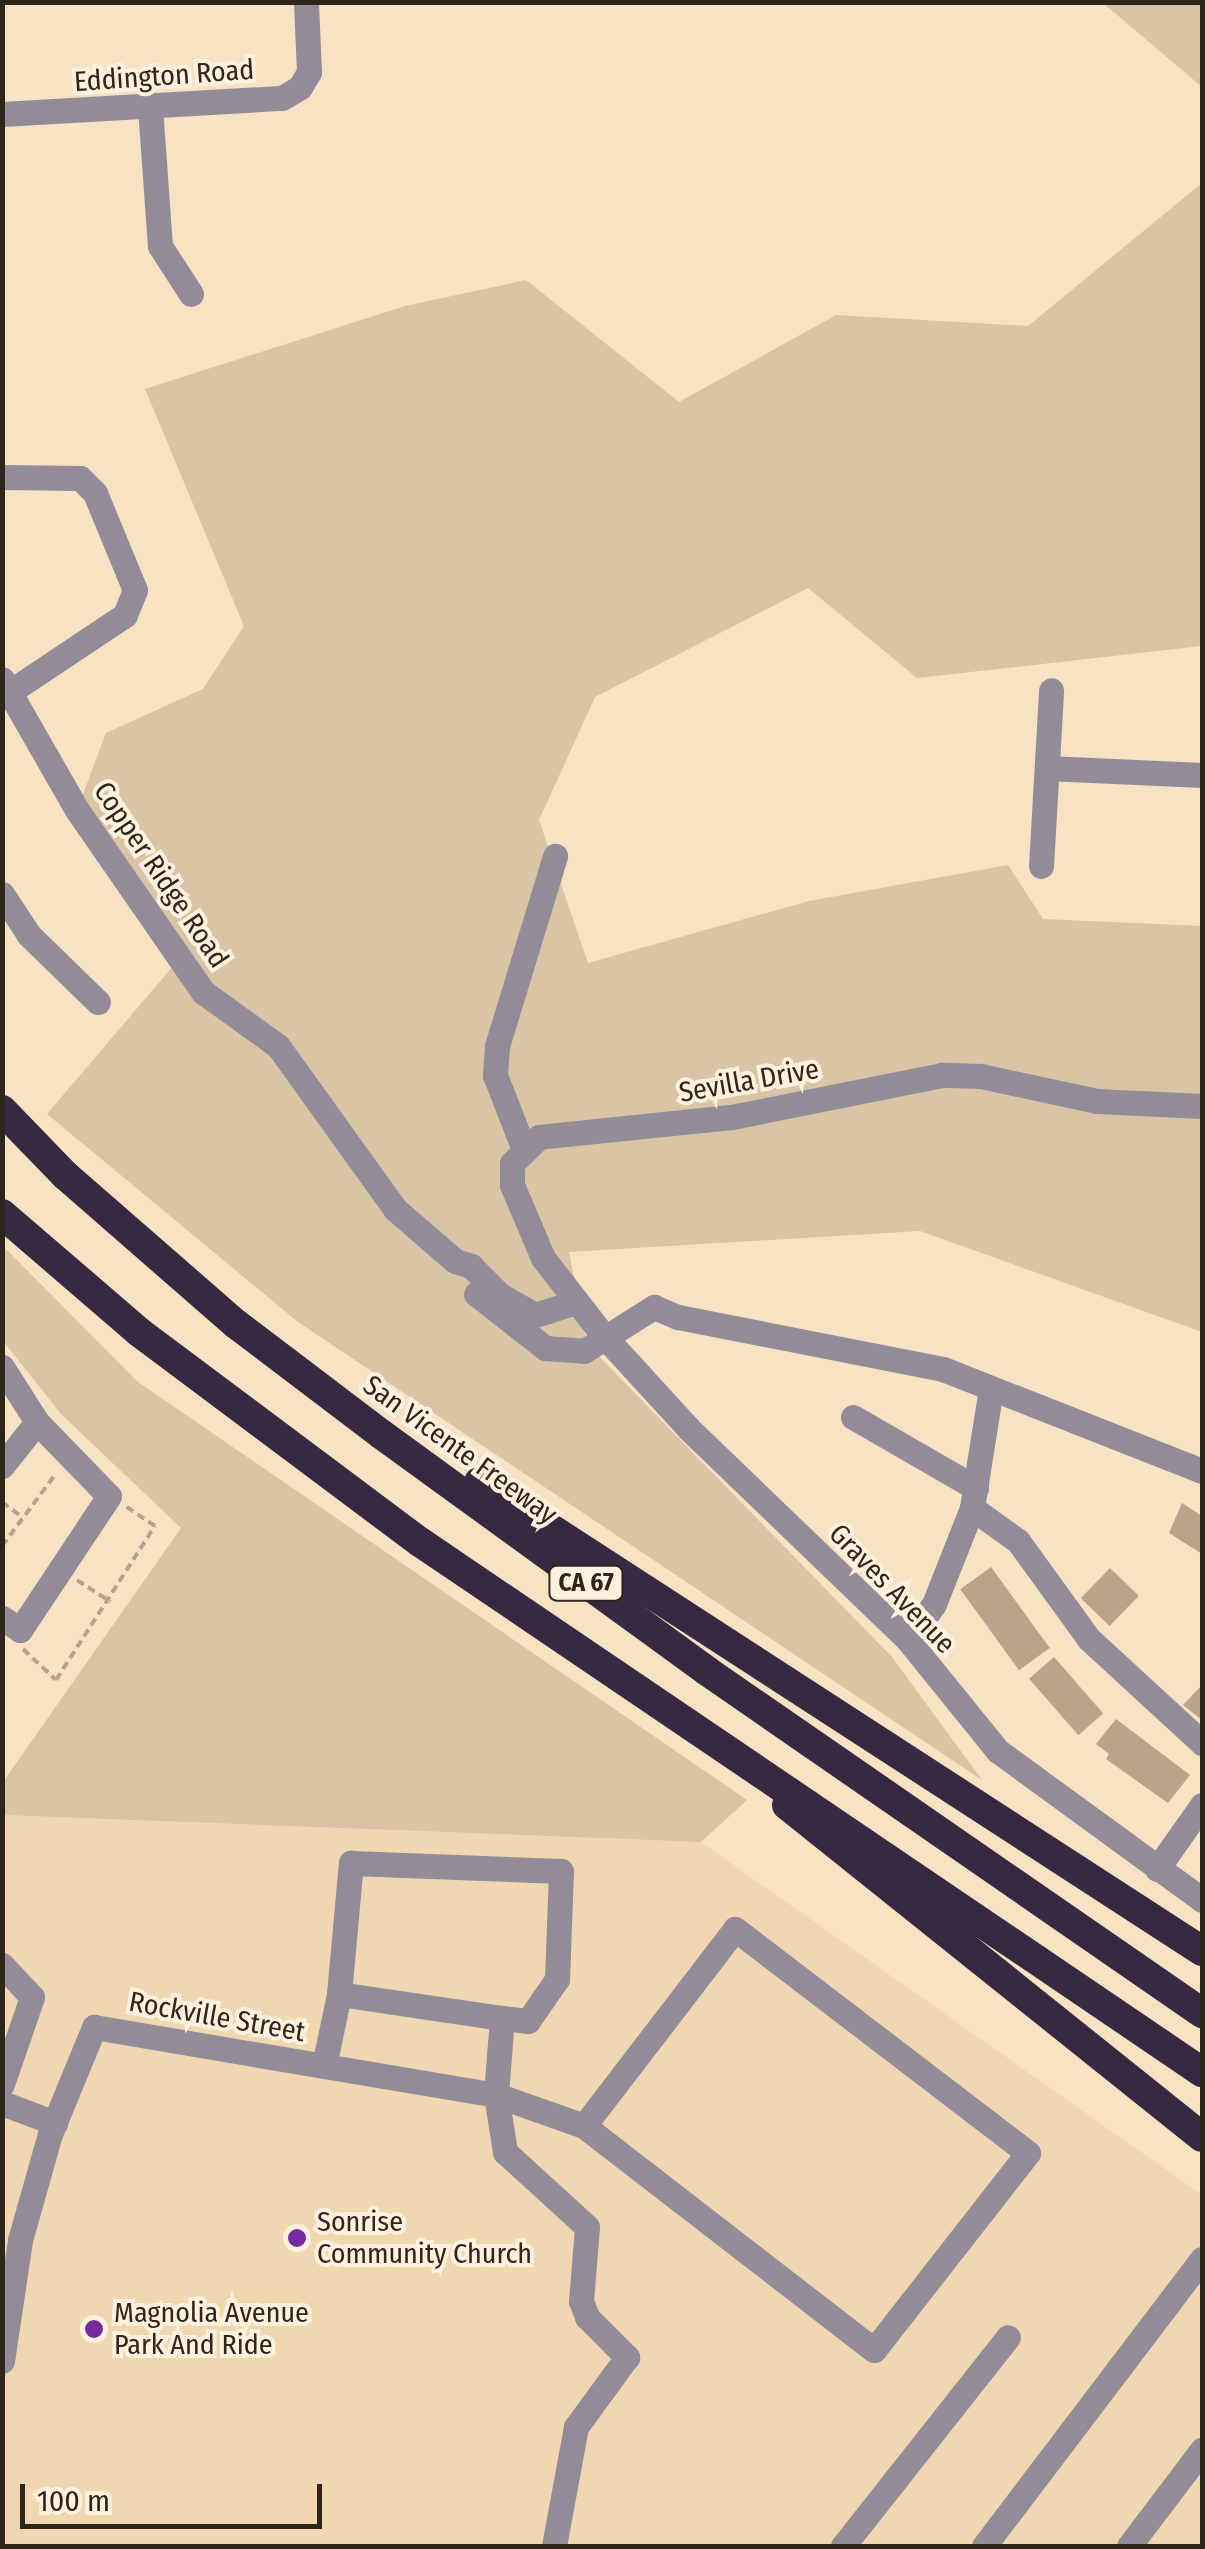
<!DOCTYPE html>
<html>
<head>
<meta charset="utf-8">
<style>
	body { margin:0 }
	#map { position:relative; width:1205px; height:2549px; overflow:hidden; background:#f7e2c3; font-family:"Fira Sans Condensed",sans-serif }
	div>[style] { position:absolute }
	.built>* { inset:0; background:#f0d7b1 }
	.green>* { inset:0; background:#d9c4a5 }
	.building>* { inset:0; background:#b8a486; transform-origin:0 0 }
	.path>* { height:4px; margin-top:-2px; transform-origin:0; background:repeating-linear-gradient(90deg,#b5a48b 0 8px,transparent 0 13px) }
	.minor>* { height:25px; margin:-12.5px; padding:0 12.5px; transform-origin:12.5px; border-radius:12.5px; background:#928b98 }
	.highway>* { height:30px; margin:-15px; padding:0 15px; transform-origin:15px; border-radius:15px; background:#372942 }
	.dots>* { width:28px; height:28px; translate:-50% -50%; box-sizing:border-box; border:5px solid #fef1de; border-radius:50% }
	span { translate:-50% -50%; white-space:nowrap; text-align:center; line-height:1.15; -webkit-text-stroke:8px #fef1de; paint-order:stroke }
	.shield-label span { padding:2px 8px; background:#fef1de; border:2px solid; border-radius:8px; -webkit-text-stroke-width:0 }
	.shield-label { font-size:25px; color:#2e261a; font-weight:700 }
	.street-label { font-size:28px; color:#2e261a }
	.poi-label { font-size:28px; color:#2e261a }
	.left { translate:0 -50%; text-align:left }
	.frame { position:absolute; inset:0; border:5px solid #2e261a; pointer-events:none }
	.scale { position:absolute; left:20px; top:2484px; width:302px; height:45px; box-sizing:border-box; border:5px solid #2e261a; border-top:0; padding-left:12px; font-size:30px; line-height:35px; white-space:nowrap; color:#2e261a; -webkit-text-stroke:8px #fef1de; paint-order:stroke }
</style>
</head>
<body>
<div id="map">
	<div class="built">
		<i style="clip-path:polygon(3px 1815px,701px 1842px,1202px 2195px,1202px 2546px,3px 2546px)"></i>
	</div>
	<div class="green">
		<i style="clip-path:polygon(1103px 3px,1202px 3px,1202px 87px)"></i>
		<i style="clip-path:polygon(1202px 183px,1202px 646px,917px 678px,808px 588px,595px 697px,539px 820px,588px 963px,809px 901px,1008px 865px,1043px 919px,1202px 926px,1202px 1332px,920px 1231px,569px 1252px,587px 1344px,892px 1657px,982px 1780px,298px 1322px,47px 1114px,180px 958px,77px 810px,106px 733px,203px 689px,244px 626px,145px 389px,405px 306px,526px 280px,679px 402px,836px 315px,1028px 326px)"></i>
		<i style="clip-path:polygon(2px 1245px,138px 1382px,747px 1800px,701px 1842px,3px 1815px,3px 1782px,181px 1528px,61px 1414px,3px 1341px)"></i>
	</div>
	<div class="building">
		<i style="clip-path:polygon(1182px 1503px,1202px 1516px,1202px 1554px,1169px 1533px)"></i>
		<i style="left:991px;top:1567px;width:100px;height:38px;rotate:54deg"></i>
		<i style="left:1110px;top:1568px;width:40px;height:42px;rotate:44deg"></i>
		<i style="left:1054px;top:1657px;width:75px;height:33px;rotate:49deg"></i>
		<i style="clip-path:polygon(1202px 1685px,1202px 1720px,1183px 1705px)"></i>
		<i style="clip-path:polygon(1116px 1719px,1190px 1775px,1168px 1803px,1106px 1759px,1109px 1754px,1096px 1744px)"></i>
	</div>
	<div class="path">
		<i style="left:2px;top:1502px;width:26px;rotate:37deg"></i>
		<i style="left:2px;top:1546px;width:89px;rotate:-53.3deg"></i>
		<i style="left:77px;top:1580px;width:40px;rotate:32.9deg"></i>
		<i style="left:23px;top:1649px;width:45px;rotate:43.2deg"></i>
		<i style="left:56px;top:1680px;width:183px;rotate:-57.3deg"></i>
		<i style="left:155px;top:1526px;width:36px;rotate:-146deg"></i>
	</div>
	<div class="minor">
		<i style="left:150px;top:107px;width:139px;rotate:85.9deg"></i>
		<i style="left:160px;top:246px;width:57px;rotate:57.1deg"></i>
		<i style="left:2px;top:114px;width:280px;rotate:-3.3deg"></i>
		<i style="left:282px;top:98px;width:21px;rotate:-31deg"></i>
		<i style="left:300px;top:87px;width:17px;rotate:-59deg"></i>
		<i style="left:309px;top:72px;width:70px;rotate:-92.5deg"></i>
		<i style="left:2px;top:477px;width:78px;rotate:0.7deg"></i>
		<i style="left:80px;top:478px;width:21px;rotate:45deg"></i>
		<i style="left:95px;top:493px;width:105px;rotate:67.6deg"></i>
		<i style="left:135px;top:590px;width:27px;rotate:112deg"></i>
		<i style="left:125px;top:615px;width:148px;rotate:146.3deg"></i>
		<i style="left:2px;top:679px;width:151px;rotate:60.2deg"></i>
		<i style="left:77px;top:810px;width:221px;rotate:55.3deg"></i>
		<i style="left:203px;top:992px;width:92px;rotate:35.8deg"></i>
		<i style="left:278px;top:1046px;width:201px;rotate:54.3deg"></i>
		<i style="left:395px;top:1209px;width:79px;rotate:40.9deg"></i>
		<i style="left:455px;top:1261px;width:17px;rotate:17deg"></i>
		<i style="left:471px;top:1266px;width:41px;rotate:45deg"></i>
		<i style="left:500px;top:1295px;width:40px;rotate:29.7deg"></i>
		<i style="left:535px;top:1315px;width:43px;rotate:-17.6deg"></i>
		<i style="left:1047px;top:768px;width:155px;rotate:2.6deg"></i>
		<i style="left:1041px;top:866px;width:176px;rotate:-86.7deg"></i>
		<i style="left:2px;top:894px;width:49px;rotate:56.6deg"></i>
		<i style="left:29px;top:935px;width:96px;rotate:44.2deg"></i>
		<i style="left:1202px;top:1106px;width:105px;rotate:-177.3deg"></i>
		<i style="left:1097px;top:1101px;width:120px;rotate:-167.9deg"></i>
		<i style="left:980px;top:1076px;width:38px;rotate:-178deg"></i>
		<i style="left:942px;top:1075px;width:215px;rotate:168.7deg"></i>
		<i style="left:731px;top:1117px;width:193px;rotate:174.1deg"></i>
		<i style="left:539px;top:1137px;width:37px;rotate:136deg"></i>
		<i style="left:512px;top:1163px;width:22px;rotate:90deg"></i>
		<i style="left:512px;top:1185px;width:79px;rotate:67deg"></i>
		<i style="left:543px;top:1258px;width:98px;rotate:52.1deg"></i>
		<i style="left:603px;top:1335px;width:127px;rotate:47.5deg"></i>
		<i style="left:689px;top:1429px;width:304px;rotate:43.9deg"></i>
		<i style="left:908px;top:1640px;width:143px;rotate:51deg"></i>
		<i style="left:998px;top:1751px;width:253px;rotate:36.1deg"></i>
		<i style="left:523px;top:1147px;width:77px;rotate:-111.3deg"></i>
		<i style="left:495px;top:1075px;width:29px;rotate:-86deg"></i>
		<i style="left:497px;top:1046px;width:199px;rotate:-73deg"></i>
		<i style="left:476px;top:1294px;width:88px;rotate:38deg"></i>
		<i style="left:545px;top:1348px;width:39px;rotate:4deg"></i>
		<i style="left:584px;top:1351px;width:83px;rotate:-32.2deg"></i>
		<i style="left:654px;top:1307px;width:26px;rotate:23deg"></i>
		<i style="left:678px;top:1317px;width:270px;rotate:11.1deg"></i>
		<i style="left:943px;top:1369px;width:278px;rotate:21.5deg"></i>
		<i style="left:2px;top:1367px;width:65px;rotate:57.5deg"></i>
		<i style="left:37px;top:1422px;width:103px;rotate:45.8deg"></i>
		<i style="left:109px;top:1496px;width:161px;rotate:123.6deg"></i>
		<i style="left:20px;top:1630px;width:22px;rotate:-146deg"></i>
		<i style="left:853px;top:1417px;width:142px;rotate:30deg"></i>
		<i style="left:2px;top:1466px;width:56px;rotate:-51.5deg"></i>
		<i style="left:972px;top:1508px;width:57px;rotate:35.7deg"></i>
		<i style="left:1018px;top:1541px;width:121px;rotate:54.1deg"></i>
		<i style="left:1089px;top:1639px;width:154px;rotate:42.6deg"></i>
		<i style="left:908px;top:1640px;width:44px;rotate:-54.2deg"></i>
		<i style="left:934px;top:1604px;width:103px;rotate:-68.4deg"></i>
		<i style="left:972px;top:1508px;width:121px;rotate:-81deg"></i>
		<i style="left:1157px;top:1869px;width:78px;rotate:-54.9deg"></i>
		<i style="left:2px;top:1965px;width:44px;rotate:46.8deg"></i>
		<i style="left:32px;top:1997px;width:92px;rotate:109deg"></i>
		<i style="left:339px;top:1994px;width:132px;rotate:-84.8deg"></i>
		<i style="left:351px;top:1863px;width:210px;rotate:2.2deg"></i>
		<i style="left:561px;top:1871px;width:108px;rotate:92.1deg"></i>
		<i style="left:557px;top:1979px;width:51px;rotate:124.6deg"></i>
		<i style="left:528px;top:2021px;width:26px;rotate:-173deg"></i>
		<i style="left:324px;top:2066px;width:74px;rotate:-78.2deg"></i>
		<i style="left:339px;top:1994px;width:165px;rotate:8.4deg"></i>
		<i style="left:502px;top:2018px;width:77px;rotate:94.5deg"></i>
		<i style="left:496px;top:2095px;width:58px;rotate:81deg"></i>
		<i style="left:505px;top:2152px;width:111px;rotate:42.4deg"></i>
		<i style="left:587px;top:2227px;width:74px;rotate:94.6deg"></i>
		<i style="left:581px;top:2301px;width:17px;rotate:69deg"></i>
		<i style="left:587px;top:2317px;width:57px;rotate:45deg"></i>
		<i style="left:627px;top:2357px;width:87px;rotate:126.1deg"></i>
		<i style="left:576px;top:2427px;width:121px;rotate:100.5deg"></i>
		<i style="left:2px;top:2103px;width:57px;rotate:20.7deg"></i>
		<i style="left:2px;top:2361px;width:122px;rotate:-81.5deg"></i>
		<i style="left:20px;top:2240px;width:110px;rotate:-74.2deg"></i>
		<i style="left:50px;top:2134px;width:116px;rotate:-67.6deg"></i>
		<i style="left:94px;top:2027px;width:408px;rotate:9.6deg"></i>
		<i style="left:496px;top:2095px;width:93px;rotate:19.4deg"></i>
		<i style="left:584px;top:2126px;width:366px;rotate:37.7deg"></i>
		<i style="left:874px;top:2350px;width:250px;rotate:-52deg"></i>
		<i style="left:1028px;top:2153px;width:369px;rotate:-142.6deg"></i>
		<i style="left:735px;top:1929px;width:248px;rotate:127.5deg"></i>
		<i style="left:843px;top:2546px;width:266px;rotate:-51.7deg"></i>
		<i style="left:984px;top:2546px;width:360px;rotate:-52.8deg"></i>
		<i style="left:1129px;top:2546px;width:121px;rotate:-52.8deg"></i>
	</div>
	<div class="highway">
		<i style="left:2px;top:1110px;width:91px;rotate:45.9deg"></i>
		<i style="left:65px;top:1175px;width:227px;rotate:41.1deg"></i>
		<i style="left:236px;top:1324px;width:182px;rotate:37.2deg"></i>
		<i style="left:381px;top:1434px;width:403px;rotate:36deg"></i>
		<i style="left:707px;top:1671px;width:602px;rotate:34.64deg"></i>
		<i style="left:2px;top:1214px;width:181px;rotate:40.7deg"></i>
		<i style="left:139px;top:1332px;width:351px;rotate:36.8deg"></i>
		<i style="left:420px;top:1542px;width:945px;rotate:34.13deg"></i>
		<i style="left:479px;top:1482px;width:862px;rotate:32.97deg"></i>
		<i style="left:787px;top:1805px;width:531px;rotate:38.66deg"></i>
	</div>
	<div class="dots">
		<i style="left:297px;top:2238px;background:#742b9e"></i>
		<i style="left:94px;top:2329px;background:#742b9e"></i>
	</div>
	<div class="shield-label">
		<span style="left:586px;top:1583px">CA 67</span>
	</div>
	<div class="street-label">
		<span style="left:164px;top:76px;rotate:-4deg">Eddington Road</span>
		<span style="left:161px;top:875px;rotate:56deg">Copper Ridge Road</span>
		<span style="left:749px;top:1081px;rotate:-10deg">Sevilla Drive</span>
		<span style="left:460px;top:1450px;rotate:36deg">San Vicente Freeway</span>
		<span style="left:892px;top:1589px;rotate:46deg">Graves Avenue</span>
		<span style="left:217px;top:2017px;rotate:10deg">Rockville Street</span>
	</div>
	<div class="poi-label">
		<span class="left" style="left:317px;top:2238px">Sonrise<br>Community Church</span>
		<span class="left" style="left:114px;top:2329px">Magnolia Avenue<br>Park And Ride</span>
	</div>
	<div class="frame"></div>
	<div class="scale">100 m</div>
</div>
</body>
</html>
